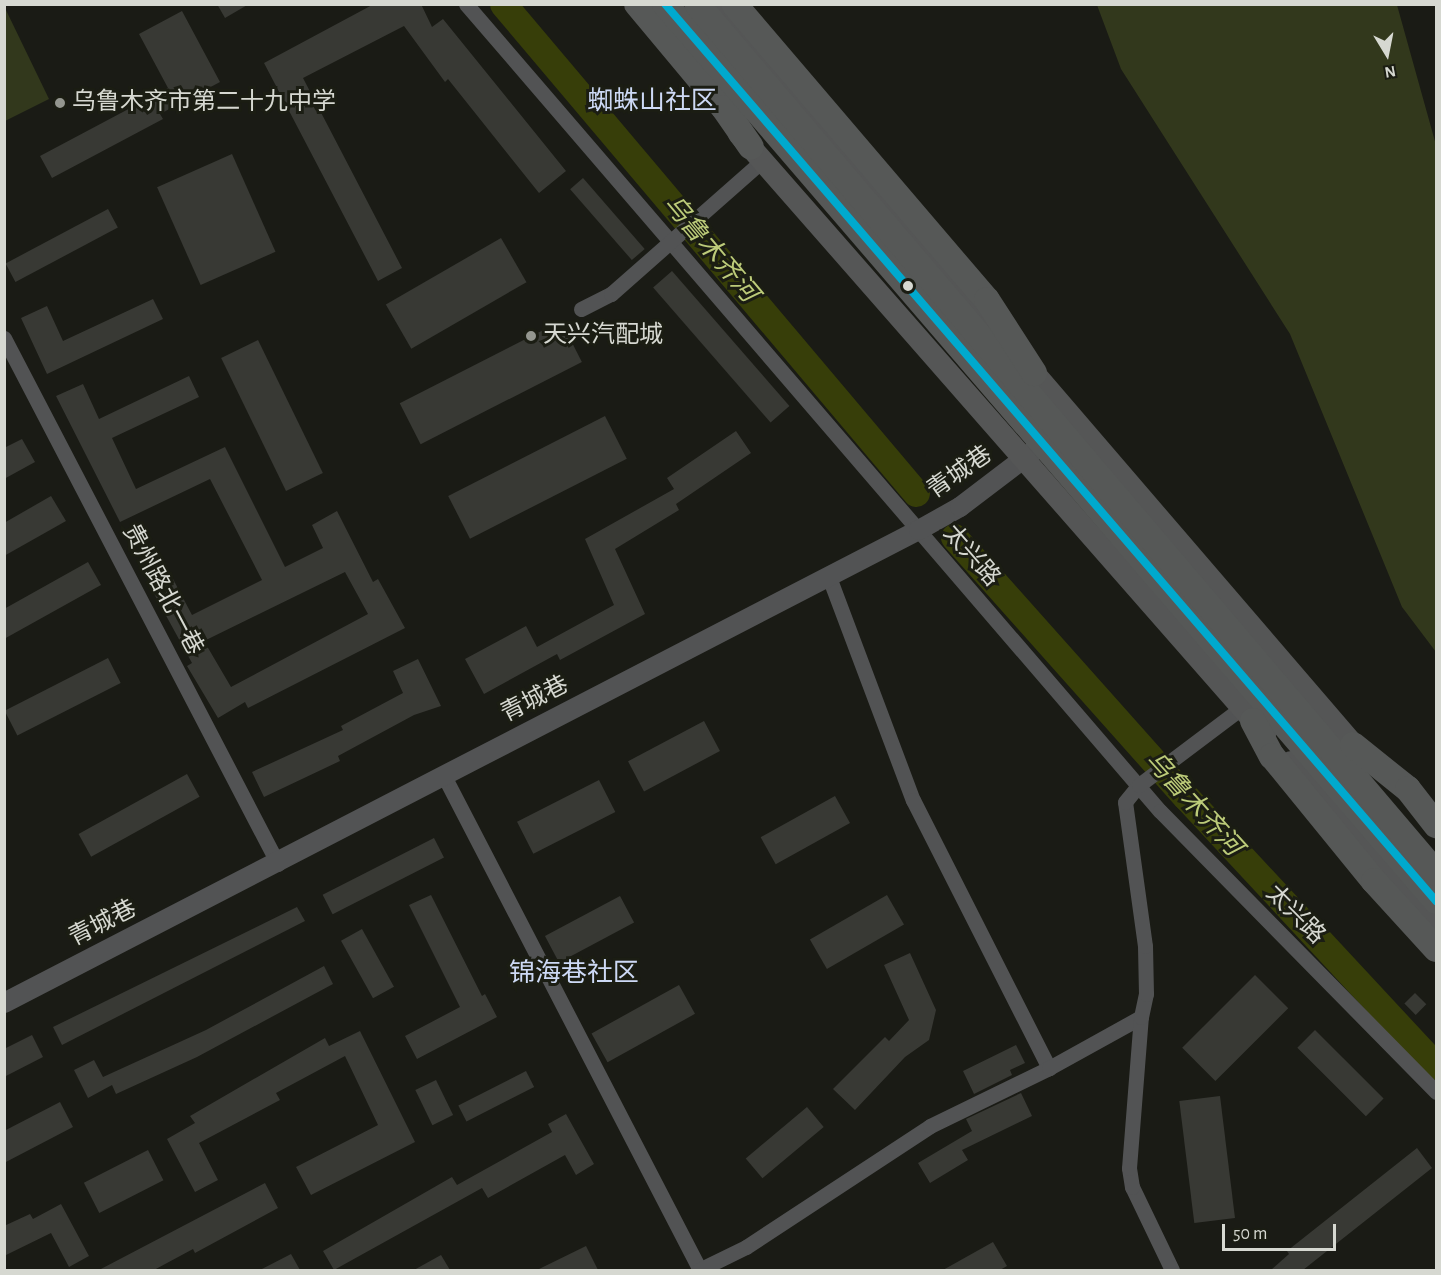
<!DOCTYPE html>
<html>
<head>
<meta charset="utf-8">
<style>
	body { margin:0 }
	#map { position:relative; width:1441px; height:1275px; overflow:hidden; background:#1a1b15; font-family:"Alegreya Sans","Noto Sans SC",sans-serif }
	div>[style] { position:absolute }
	.green>* { inset:0; background:#32381c }
	.river>* { height:27px; margin:-13.5px; padding:0 13.5px; transform-origin:13.5px; border-radius:13.5px; background:#373e09 }
	.building>* { inset:0; background:#383934; transform-origin:0 0 }
	.minor>* { height:15px; margin:-7.5px; padding:0 7.5px; transform-origin:7.5px; border-radius:7.5px; background:#525354 }
	.tertiary>* { height:20px; margin:-10px; padding:0 10px; transform-origin:10px; border-radius:10px; background:#525354 }
	.secondary>* { height:22px; margin:-11px; padding:0 11px; transform-origin:11px; border-radius:11px; background:#555656 }
	.trunk>* { height:26px; margin:-13px; padding:0 13px; transform-origin:13px; border-radius:13px; background:#565857 }
	.bus-1>* { height:8px; margin:-4px; padding:0 4px; transform-origin:4px; border-radius:4px; background:#00a9ce }
	.dots>* { width:16px; height:16px; translate:-50% -50%; box-sizing:border-box; border:3px solid #1b1d13; border-radius:50% }
	span { translate:-50% -50%; white-space:nowrap; text-align:center; line-height:1.15; -webkit-text-stroke:6px #1b1d13; paint-order:stroke }
	.poi-label { font-size:24px; color:#d6d8d1 }
	.left { translate:0 -50%; text-align:left }
	.street-label { font-size:24px; color:#d6d8d1 }
	.neighbourhood-label { font-size:26px; color:#cdd9f5 }
	.water-label { font-size:26px; color:#bccb79; font-style:italic }
	.frame { position:absolute; inset:0; border:6px solid #d6d8d1; pointer-events:none }
	.north { position:absolute; left:1357px; top:24px; width:60px; height:60px; -webkit-text-stroke:4px #1b1d13; paint-order:stroke; rotate:170deg; font-size:16px; font-weight:700; line-height:24px; text-align:center; color:#d6d8d1 }
	.north::after { content:''; display:block; margin:auto; width:21px; height:27px; background:#d6d8d1; clip-path:polygon(50% 0,100% 100%,50% 72%,0 100%) }
	.scale { position:absolute; left:1222px; top:1224px; width:114px; height:27px; box-sizing:border-box; border:3px solid #d6d8d1; border-top:0; padding-left:8px; font-size:18px; line-height:21px; white-space:nowrap; color:#d6d8d1; -webkit-text-stroke:4px #1b1d13; paint-order:stroke }
</style>
</head>
<body>
<div id="map">
	<div class="green">
		<i style="clip-path:polygon(1097px 5px,1397px 5px,1436px 145px,1436px 652px,1402px 607px,1290px 334px,1121px 69px)"></i>
		<i style="clip-path:polygon(4px 6px,49px 99px,5px 121px,4px 121px)"></i>
	</div>
	<div class="river">
		<i style="left:503px;top:4px;width:640px;rotate:49.82deg"></i>
		<i style="left:954px;top:537px;width:348px;rotate:48.3deg"></i>
		<i style="left:1186px;top:797px;width:367px;rotate:47.1deg"></i>
	</div>
	<div class="building">
		<i style="clip-path:polygon(217px 4px,249px 4px,225px 18px)"></i>
		<i style="clip-path:polygon(374px 4px,421px 4px,432px 27px,443px 19px,566px 171px,539px 193px,448px 79px,445px 82px,404px 26px,303px 78px,402px 268px,378px 281px,264px 63px)"></i>
		<i style="clip-path:polygon(182px 11px,220px 82px,160px 114px,163px 119px,52px 178px,40px 156px,168px 88px,139px 34px)"></i>
		<i style="left:232px;top:154px;width:107px;height:82px;rotate:66deg"></i>
		<i style="left:583px;top:178px;width:94px;height:17px;rotate:49deg"></i>
		<i style="left:108px;top:209px;width:21px;height:116px;rotate:62deg"></i>
		<i style="left:501px;top:238px;width:51px;height:133px;rotate:60deg"></i>
		<i style="left:672px;top:271px;width:179px;height:25px;rotate:49deg"></i>
		<i style="clip-path:polygon(153px 299px,163px 319px,47px 374px,21px 318px,47px 306px,63px 341px)"></i>
		<i style="left:561px;top:321px;width:46px;height:181px;rotate:63deg"></i>
		<i style="left:258px;top:340px;width:148px;height:41px;rotate:64deg"></i>
		<i style="clip-path:polygon(evenodd,189px 376px,199px 397px,112px 438px,136px 489px,225px 447px,285px 567px,323px 548px,312px 525px,337px 511px,373px 582px,378px 579px,405px 628px,248px 708px,245px 702px,218px 718px,187px 666px,192px 663px,152px 590px,173px 579px,192px 615px,262px 580px,210px 479px,120px 522px,56px 396px,83px 384px,99px 419px,189px 376px,345px 572px,368px 614px,231px 687px,204px 641px,345px 572px)"></i>
		<i style="left:605px;top:416px;width:48px;height:176px;rotate:63deg"></i>
		<i style="clip-path:polygon(736px 431px,751px 453px,676px 504px,679px 510px,615px 549px,645px 614px,560px 660px,557px 654px,484px 694px,465px 659px,526px 626px,537px 647px,614px 605px,585px 539px,674px 489px,667px 478px)"></i>
		<i style="clip-path:polygon(22px 439px,35px 462px,4px 479px,4px 448px)"></i>
		<i style="clip-path:polygon(51px 496px,66px 521px,4px 556px,4px 523px)"></i>
		<i style="clip-path:polygon(88px 562px,101px 585px,4px 639px,4px 609px)"></i>
		<i style="left:108px;top:658px;width:28px;height:116px;rotate:63deg"></i>
		<i style="clip-path:polygon(418px 659px,441px 706px,414px 715px,338px 756px,340px 761px,264px 797px,252px 772px,343px 730px,341px 726px,403px 693px,393px 671px)"></i>
		<i style="left:704px;top:721px;width:34px;height:86px;rotate:62deg"></i>
		<i style="left:187px;top:774px;width:26px;height:124px;rotate:61deg"></i>
		<i style="left:599px;top:780px;width:36px;height:92px;rotate:63deg"></i>
		<i style="left:835px;top:796px;width:31px;height:85px;rotate:61deg"></i>
		<i style="left:434px;top:838px;width:22px;height:125px;rotate:63deg"></i>
		<i style="clip-path:polygon(431px 895px,482px 996px,485px 994px,497px 1017px,417px 1059px,405px 1036px,460px 1007px,409px 905px)"></i>
		<i style="left:887px;top:895px;width:34px;height:89px;rotate:60deg"></i>
		<i style="left:620px;top:896px;width:30px;height:85px;rotate:62deg"></i>
		<i style="clip-path:polygon(297px 907px,305px 921px,62px 1045px,53px 1027px)"></i>
		<i style="left:362px;top:929px;width:66px;height:24px;rotate:61deg"></i>
		<i style="clip-path:polygon(910px 953px,936px 1010px,929px 1040px,905px 1057px,855px 1110px,833px 1089px,885px 1037px,889px 1041px,909px 1020px,884px 965px)"></i>
		<i style="clip-path:polygon(324px 966px,333px 984px,197px 1057px,116px 1094px,112px 1085px,88px 1098px,74px 1070px,94px 1060px,103px 1077px,206px 1030px)"></i>
		<i style="left:1255px;top:975px;width:47px;height:103px;rotate:45deg"></i>
		<i style="left:679px;top:985px;width:33px;height:100px;rotate:61deg"></i>
		<i style="left:1415px;top:993px;width:16px;height:15px;rotate:45deg"></i>
		<i style="left:1315px;top:1030px;width:97px;height:25px;rotate:45deg"></i>
		<i style="clip-path:polygon(360px 1031px,415px 1142px,311px 1195px,296px 1167px,378px 1125px,345px 1056px,276px 1093px,280px 1100px,199px 1143px,218px 1180px,195px 1192px,167px 1139px,195px 1123px,190px 1116px,325px 1038px,329px 1046px)"></i>
		<i style="clip-path:polygon(32px 1035px,43px 1057px,4px 1077px,4px 1049px)"></i>
		<i style="clip-path:polygon(1016px 1045px,1025px 1063px,1010px 1070px,1012px 1075px,974px 1094px,963px 1071px)"></i>
		<i style="left:526px;top:1071px;width:18px;height:76px;rotate:63deg"></i>
		<i style="left:436px;top:1080px;width:39px;height:23px;rotate:64deg"></i>
		<i style="clip-path:polygon(1021px 1093px,1032px 1116px,962px 1150px,968px 1160px,930px 1183px,918px 1163px,972px 1131px,966px 1119px)"></i>
		<i style="left:1220px;top:1096px;width:123px;height:41px;rotate:83deg"></i>
		<i style="clip-path:polygon(60px 1102px,73px 1127px,4px 1163px,4px 1131px)"></i>
		<i style="left:807px;top:1107px;width:26px;height:80px;rotate:50deg"></i>
		<i style="clip-path:polygon(566px 1114px,594px 1164px,576px 1175px,565px 1155px,488px 1198px,482px 1188px,334px 1270px,323px 1251px,452px 1177px,457px 1185px,552px 1132px,548px 1124px)"></i>
		<i style="clip-path:polygon(1417px 1148px,1432px 1168px,1303px 1270px,1271px 1270px,1289px 1254px,1287px 1251px)"></i>
		<i style="left:148px;top:1150px;width:34px;height:72px;rotate:63deg"></i>
		<i style="clip-path:polygon(265px 1183px,278px 1208px,195px 1253px,193px 1249px,154px 1270px,99px 1270px)"></i>
		<i style="clip-path:polygon(61px 1204px,89px 1256px,69px 1267px,51px 1233px,4px 1256px,4px 1226px,30px 1214px,33px 1219px)"></i>
		<i style="clip-path:polygon(993px 1242px,1007px 1266px,1000px 1270px,943px 1270px)"></i>
		<i style="clip-path:polygon(586px 1246px,598px 1270px,537px 1270px)"></i>
		<i style="clip-path:polygon(291px 1254px,300px 1270px,260px 1270px)"></i>
		<i style="clip-path:polygon(441px 1255px,450px 1270px,414px 1270px)"></i>
	</div>
	<div class="minor">
		<i style="left:466px;top:4px;width:1064px;rotate:49.31deg"></i>
		<i style="left:1160px;top:811px;width:394px;rotate:45.5deg"></i>
		<i style="left:581px;top:309px;width:34px;rotate:-27deg"></i>
		<i style="left:611px;top:294px;width:201px;rotate:-41.4deg"></i>
		<i style="left:4px;top:338px;width:593px;rotate:62.48deg"></i>
		<i style="left:829px;top:577px;width:238px;rotate:69.4deg"></i>
		<i style="left:913px;top:800px;width:301px;rotate:63.1deg"></i>
		<i style="left:444px;top:776px;width:556px;rotate:62.61deg"></i>
		<i style="left:699px;top:1270px;width:52px;rotate:-26.1deg"></i>
		<i style="left:746px;top:1247px;width:220px;rotate:-33.3deg"></i>
		<i style="left:930px;top:1126px;width:132px;rotate:-26deg"></i>
		<i style="left:1049px;top:1068px;width:105px;rotate:-29deg"></i>
		<i style="left:1172px;top:1270px;width:92px;rotate:-115.7deg"></i>
		<i style="left:1132px;top:1187px;width:19px;rotate:-99deg"></i>
		<i style="left:1129px;top:1168px;width:151px;rotate:-85.5deg"></i>
		<i style="left:1141px;top:1017px;width:24px;rotate:-78deg"></i>
		<i style="left:1146px;top:994px;width:48px;rotate:-91.2deg"></i>
		<i style="left:1145px;top:946px;width:145px;rotate:-97.9deg"></i>
		<i style="left:1125px;top:802px;width:22px;rotate:-51deg"></i>
		<i style="left:1139px;top:785px;width:128px;rotate:-37deg"></i>
	</div>
	<div class="tertiary">
		<i style="left:4px;top:1003px;width:1030px;rotate:-27.34deg"></i>
		<i style="left:919px;top:530px;width:47px;rotate:-29.3deg"></i>
		<i style="left:960px;top:507px;width:96px;rotate:-37.3deg"></i>
	</div>
	<div class="secondary">
		<i style="left:718px;top:4px;width:419px;rotate:49.5deg"></i>
		<i style="left:739px;top:134px;width:798px;rotate:48.76deg"></i>
		<i style="left:1022px;top:359px;width:525px;rotate:49.33deg"></i>
		<i style="left:1291px;top:762px;width:215px;rotate:47.6deg"></i>
	</div>
	<div class="trunk">
		<i style="left:637px;top:4px;width:136px;rotate:50.1deg"></i>
		<i style="left:724px;top:108px;width:47px;rotate:55.3deg"></i>
		<i style="left:665px;top:4px;width:1183px;rotate:49.32deg"></i>
		<i style="left:697px;top:4px;width:1141px;rotate:49.62deg"></i>
		<i style="left:734px;top:4px;width:389px;rotate:49.5deg"></i>
		<i style="left:987px;top:300px;width:87px;rotate:57.2deg"></i>
		<i style="left:1253px;top:721px;width:40px;rotate:62deg"></i>
		<i style="left:1272px;top:756px;width:161px;rotate:50.8deg"></i>
		<i style="left:1374px;top:881px;width:92px;rotate:47.6deg"></i>
		<i style="left:1353px;top:745px;width:70px;rotate:38.7deg"></i>
		<i style="left:1408px;top:789px;width:46px;rotate:52.1deg"></i>
	</div>
	<div class="bus-1">
		<i style="left:665px;top:4px;width:1183px;rotate:49.32deg"></i>
	</div>
	<div class="dots">
		<i style="left:60px;top:103px;background:#94968f"></i>
		<i style="left:908px;top:286px;background:#d6d8d1"></i>
		<i style="left:531px;top:336px;background:#94968f"></i>
	</div>
	<div class="poi-label">
		<span class="left" style="left:72px;top:103px">乌鲁木齐市第二十九中学</span>
		<span class="left" style="left:543px;top:336px">天兴汽配城</span>
	</div>
	<div class="street-label">
		<span style="left:960px;top:473px;rotate:-35deg">青城巷</span>
		<span style="left:971px;top:556px;rotate:49deg">太兴路</span>
		<span style="left:162px;top:590px;rotate:62deg">贵州路北一巷</span>
		<span style="left:535px;top:700px;rotate:-27deg">青城巷</span>
		<span style="left:1295px;top:915px;rotate:45deg">太兴路</span>
		<span style="left:103px;top:924px;rotate:-27deg">青城巷</span>
	</div>
	<div class="neighbourhood-label">
		<span style="left:652px;top:102px">蜘蛛山社区</span>
		<span style="left:574px;top:974px">锦海巷社区</span>
	</div>
	<div class="water-label">
		<span style="left:710px;top:249px;rotate:50deg">乌鲁木齐河</span>
		<span style="left:1193px;top:804px;rotate:48deg">乌鲁木齐河</span>
	</div>
	<div class="frame"></div>
	<div class="north">N</div>
	<div class="scale">50 m</div>
</div>
</body>
</html>
